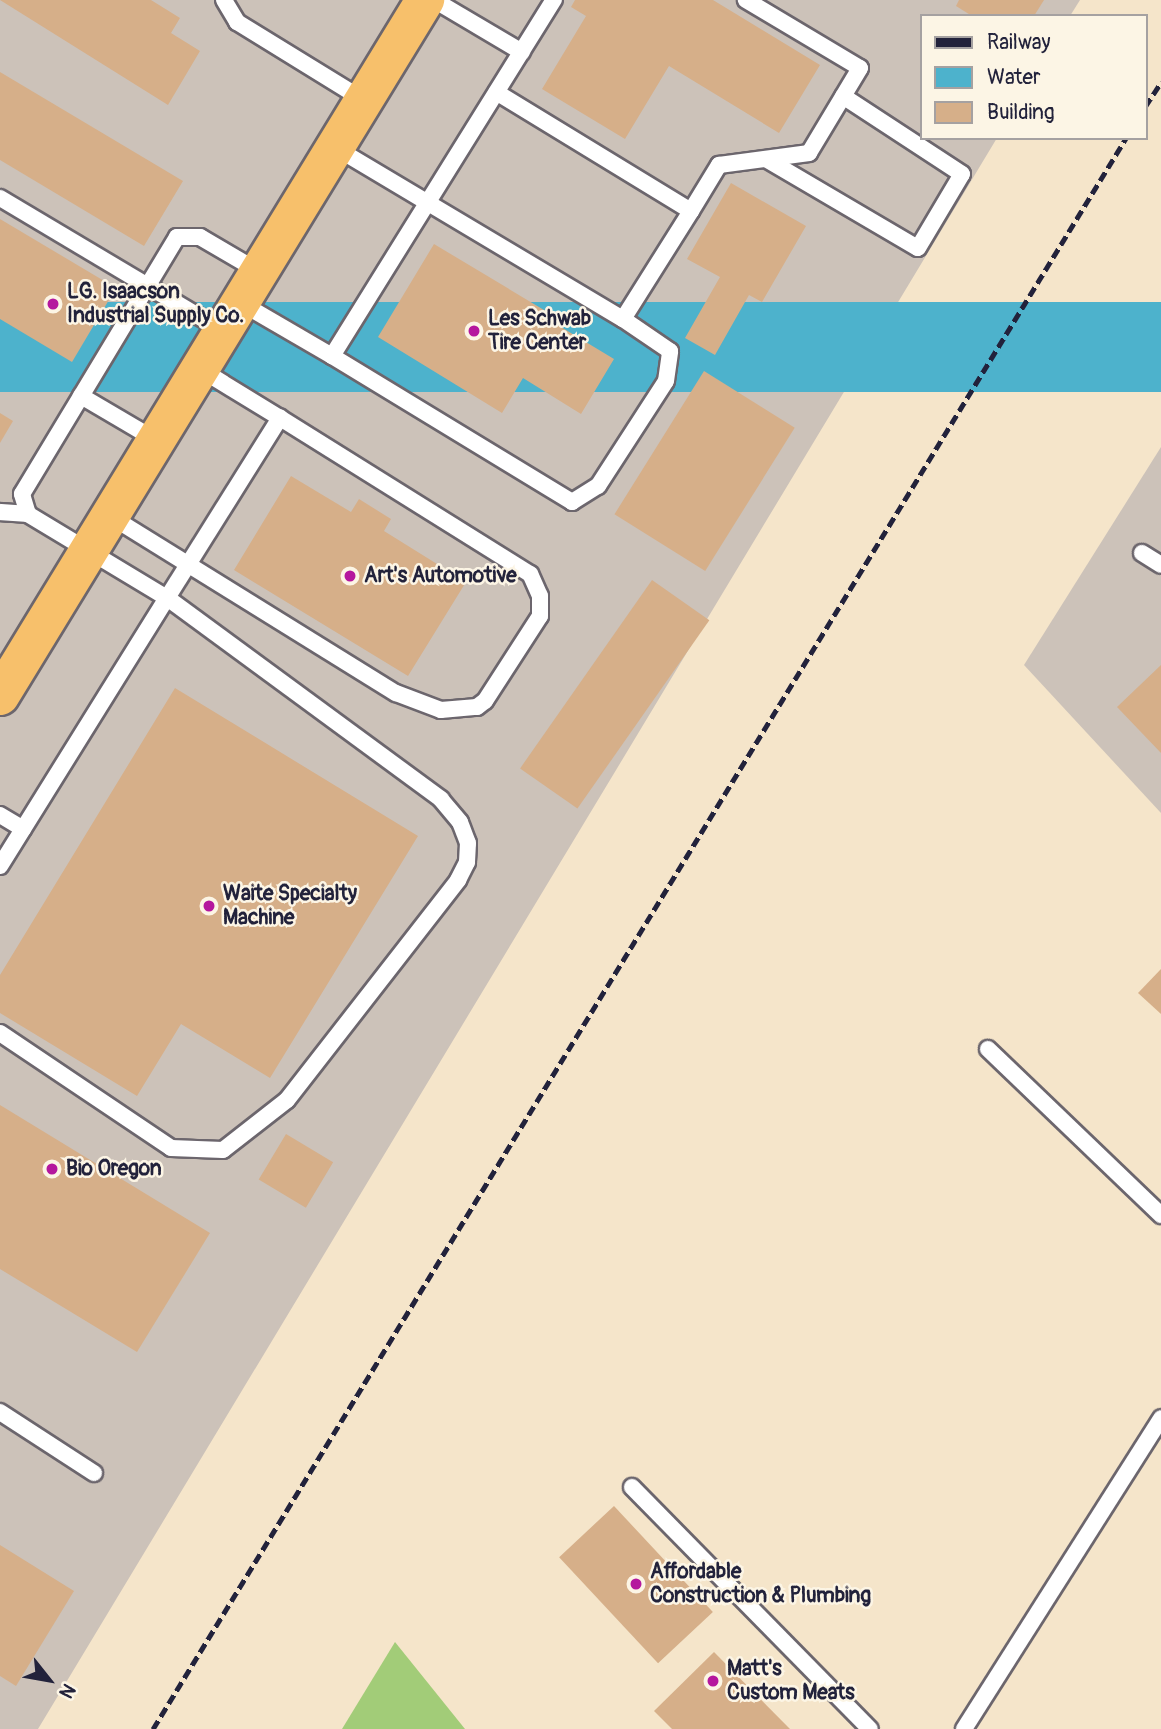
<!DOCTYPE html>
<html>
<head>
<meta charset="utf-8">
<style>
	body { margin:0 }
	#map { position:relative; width:1161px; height:1729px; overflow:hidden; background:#f5e5ca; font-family:Pangolin,sans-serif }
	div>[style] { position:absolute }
	.industrial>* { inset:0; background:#ccc2b9 }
	.green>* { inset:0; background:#a2cc78 }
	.water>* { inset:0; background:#4db2cc; transform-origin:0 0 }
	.building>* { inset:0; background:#d6af89; transform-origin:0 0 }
	.roads { filter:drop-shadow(2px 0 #6c666d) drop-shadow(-2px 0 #6c666d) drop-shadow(0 2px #6c666d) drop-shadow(0 -2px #6c666d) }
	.service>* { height:16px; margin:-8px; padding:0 8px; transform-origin:8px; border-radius:8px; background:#fff }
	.trunk>* { height:38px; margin:-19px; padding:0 19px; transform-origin:19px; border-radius:19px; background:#f7c06b }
	.rail>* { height:5px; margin-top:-2.5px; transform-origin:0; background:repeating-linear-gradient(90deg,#22223b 0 10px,transparent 0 15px) }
	.dots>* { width:19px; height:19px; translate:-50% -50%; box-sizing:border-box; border:4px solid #fcf5e5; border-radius:50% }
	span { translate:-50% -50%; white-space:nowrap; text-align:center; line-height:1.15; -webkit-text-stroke:5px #fcf5e5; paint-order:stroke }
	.poi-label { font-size:21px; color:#22223b; font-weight:700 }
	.left { translate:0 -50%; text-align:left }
	.legend { position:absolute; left:920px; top:14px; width:228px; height:126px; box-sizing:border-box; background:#fcf5e5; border:2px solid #a5a1a1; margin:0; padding:9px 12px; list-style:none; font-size:21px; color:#22223b }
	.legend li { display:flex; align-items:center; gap:14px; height:35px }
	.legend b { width:35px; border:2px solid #a5a1a1 }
	.north { position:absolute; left:14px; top:1645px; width:70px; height:70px; -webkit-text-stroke:5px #fcf5e5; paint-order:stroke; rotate:121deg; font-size:19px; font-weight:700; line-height:28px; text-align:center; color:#22223b }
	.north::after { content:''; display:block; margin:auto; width:24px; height:32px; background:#22223b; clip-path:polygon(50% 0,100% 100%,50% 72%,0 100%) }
</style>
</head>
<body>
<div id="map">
	<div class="industrial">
		<i style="clip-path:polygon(0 0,1080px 0,1070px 16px,921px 16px,921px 138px,997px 138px,38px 1729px,0 1729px)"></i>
		<i style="clip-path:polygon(1161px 447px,1161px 813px,1024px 665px)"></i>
	</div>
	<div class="green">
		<i style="clip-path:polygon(395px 1642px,465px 1729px,342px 1729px)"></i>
	</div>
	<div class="water">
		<i style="left:1161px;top:302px;width:90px;height:1672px;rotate:90deg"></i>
	</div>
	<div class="building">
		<i style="clip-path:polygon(0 0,151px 0,180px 18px,171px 33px,200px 51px,168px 105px)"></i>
		<i style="clip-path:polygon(575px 0,713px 0,820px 65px,779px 133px,669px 66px,625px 139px,542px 89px,586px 16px,571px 7px)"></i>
		<i style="clip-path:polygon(959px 0,1044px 0,1034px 16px,972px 16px,956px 6px)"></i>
		<i style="clip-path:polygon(0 72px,183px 181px,144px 246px,0 160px)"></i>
		<i style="clip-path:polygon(731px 183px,806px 226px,762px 302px,749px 295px,715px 355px,685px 338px,720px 277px,687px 259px)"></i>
		<i style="clip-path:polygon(0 219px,116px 288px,72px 362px,0 319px)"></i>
		<i style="clip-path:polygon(434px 244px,559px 319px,556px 324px,614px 359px,581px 414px,523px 378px,502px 413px,378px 337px)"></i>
		<i style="left:704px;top:371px;width:107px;height:169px;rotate:32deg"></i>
		<i style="clip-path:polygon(0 413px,13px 421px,0 443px)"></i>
		<i style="clip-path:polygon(291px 476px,351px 512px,359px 499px,391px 519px,384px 531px,466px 582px,408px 676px,234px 570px)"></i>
		<i style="left:652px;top:580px;width:70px;height:230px;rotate:35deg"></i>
		<i style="clip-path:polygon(1161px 665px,1161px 753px,1117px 707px)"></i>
		<i style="clip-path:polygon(175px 688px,418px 836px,270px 1078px,181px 1024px,137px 1096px,0 1013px,0 975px)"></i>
		<i style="clip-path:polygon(1161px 969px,1161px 1014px,1138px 993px)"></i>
		<i style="clip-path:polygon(0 1105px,210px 1233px,137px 1352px,0 1269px)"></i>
		<i style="left:286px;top:1134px;width:55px;height:53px;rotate:31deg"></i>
		<i style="left:614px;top:1506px;width:145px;height:75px;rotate:47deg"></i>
		<i style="clip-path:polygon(0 1545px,74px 1591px,16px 1686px,0 1676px)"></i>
		<i style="clip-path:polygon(714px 1652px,790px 1729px,672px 1729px,654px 1711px)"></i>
	</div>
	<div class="roads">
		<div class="service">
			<i style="left:224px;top:0;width:26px;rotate:59deg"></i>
			<i style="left:237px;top:22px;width:149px;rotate:31.6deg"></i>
			<i style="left:434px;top:0;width:102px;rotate:30.6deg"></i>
			<i style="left:336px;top:148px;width:334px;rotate:30.8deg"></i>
			<i style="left:623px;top:319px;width:128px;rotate:-57.8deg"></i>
			<i style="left:691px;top:211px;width:228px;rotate:-148.6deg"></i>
			<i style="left:766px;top:159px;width:176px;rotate:30.4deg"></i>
			<i style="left:918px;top:248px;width:86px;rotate:-59.3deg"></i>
			<i style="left:962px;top:174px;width:142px;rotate:-146.8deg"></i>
			<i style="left:0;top:198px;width:260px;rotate:30.8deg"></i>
			<i style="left:691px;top:211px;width:54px;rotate:-58.7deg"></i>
			<i style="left:719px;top:165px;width:91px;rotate:-7.6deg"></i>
			<i style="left:809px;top:153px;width:99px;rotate:-59deg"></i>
			<i style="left:860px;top:68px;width:133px;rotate:-149.2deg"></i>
			<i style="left:241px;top:303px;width:105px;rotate:30.2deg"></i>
			<i style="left:332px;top:356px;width:420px;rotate:-58.1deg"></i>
			<i style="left:332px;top:356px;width:281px;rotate:31.3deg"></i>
			<i style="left:572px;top:502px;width:31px;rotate:-32deg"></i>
			<i style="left:598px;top:486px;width:125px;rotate:-57.1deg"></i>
			<i style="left:666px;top:381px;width:30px;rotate:-82deg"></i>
			<i style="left:670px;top:351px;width:57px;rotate:-145.8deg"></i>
			<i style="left:81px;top:396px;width:87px;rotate:30.4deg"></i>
			<i style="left:0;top:512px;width:28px;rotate:4deg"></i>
			<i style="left:110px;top:516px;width:336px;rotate:31.8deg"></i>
			<i style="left:396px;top:693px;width:48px;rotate:20.7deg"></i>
			<i style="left:441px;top:710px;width:36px;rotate:-5deg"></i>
			<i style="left:477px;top:707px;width:10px;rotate:-37deg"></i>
			<i style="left:485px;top:701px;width:101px;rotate:-57.1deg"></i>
			<i style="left:540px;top:616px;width:20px;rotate:-90deg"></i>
			<i style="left:540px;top:596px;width:24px;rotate:-114deg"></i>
			<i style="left:530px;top:574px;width:295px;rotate:-148deg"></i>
			<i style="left:1142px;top:553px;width:22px;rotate:32deg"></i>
			<i style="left:0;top:815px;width:27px;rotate:31deg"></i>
			<i style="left:0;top:866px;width:316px;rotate:-58.1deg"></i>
			<i style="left:167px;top:598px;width:162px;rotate:-148.9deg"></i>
			<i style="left:28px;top:514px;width:21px;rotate:-107deg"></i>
			<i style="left:22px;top:494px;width:300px;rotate:-58.9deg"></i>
			<i style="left:177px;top:237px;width:23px"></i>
			<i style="left:200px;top:237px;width:69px;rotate:30.3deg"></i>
			<i style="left:0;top:1033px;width:206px;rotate:33.9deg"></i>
			<i style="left:171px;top:1148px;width:52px;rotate:2.2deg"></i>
			<i style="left:223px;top:1150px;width:81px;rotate:-38deg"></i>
			<i style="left:287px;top:1100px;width:279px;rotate:-52.1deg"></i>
			<i style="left:458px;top:880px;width:20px;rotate:-63deg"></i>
			<i style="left:467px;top:862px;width:19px;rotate:-87deg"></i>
			<i style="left:468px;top:843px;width:22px;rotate:-111deg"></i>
			<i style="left:460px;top:822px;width:30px;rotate:-130deg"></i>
			<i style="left:441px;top:799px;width:340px;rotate:-143.7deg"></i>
			<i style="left:167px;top:598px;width:213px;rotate:-57.9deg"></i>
			<i style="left:280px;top:418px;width:94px;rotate:-148.5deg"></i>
			<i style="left:988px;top:1049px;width:240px;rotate:43.8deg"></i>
			<i style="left:0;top:1412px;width:112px;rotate:33deg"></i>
			<i style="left:632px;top:1487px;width:339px;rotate:45.5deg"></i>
			<i style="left:964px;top:1729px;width:368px;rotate:-57.6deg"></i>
		</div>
		<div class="trunk">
			<i style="left:0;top:696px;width:816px;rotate:-58.59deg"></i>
		</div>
	</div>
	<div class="rail">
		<i style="left:1145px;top:107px;width:30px;rotate:-57deg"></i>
		<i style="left:153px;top:1729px;width:1865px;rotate:-58.55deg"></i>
	</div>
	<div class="dots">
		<i style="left:53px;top:304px;background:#b5179e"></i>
		<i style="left:474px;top:331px;background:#b5179e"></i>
		<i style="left:350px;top:576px;background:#b5179e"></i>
		<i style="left:209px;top:906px;background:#b5179e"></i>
		<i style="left:52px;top:1169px;background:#b5179e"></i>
		<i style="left:636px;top:1584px;background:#b5179e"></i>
		<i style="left:713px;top:1681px;background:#b5179e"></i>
	</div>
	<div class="poi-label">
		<span class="left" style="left:67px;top:304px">LG. Isaacson<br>Industrial Supply Co.</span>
		<span class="left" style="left:488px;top:331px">Les Schwab<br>Tire Center</span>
		<span class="left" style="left:364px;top:576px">Art's Automotive</span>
		<span class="left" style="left:223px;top:906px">Waite Specialty<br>Machine</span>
		<span class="left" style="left:66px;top:1169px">Bio Oregon</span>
		<span class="left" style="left:650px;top:1584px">Affordable<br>Construction &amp; Plumbing</span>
		<span class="left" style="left:727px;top:1681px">Matt's<br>Custom Meats</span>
	</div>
	<ul class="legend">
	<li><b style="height:9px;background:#22223b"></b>Railway</li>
	<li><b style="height:19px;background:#4db2cc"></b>Water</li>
	<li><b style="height:19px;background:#d6af89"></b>Building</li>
	</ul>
	<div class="north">N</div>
</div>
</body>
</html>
